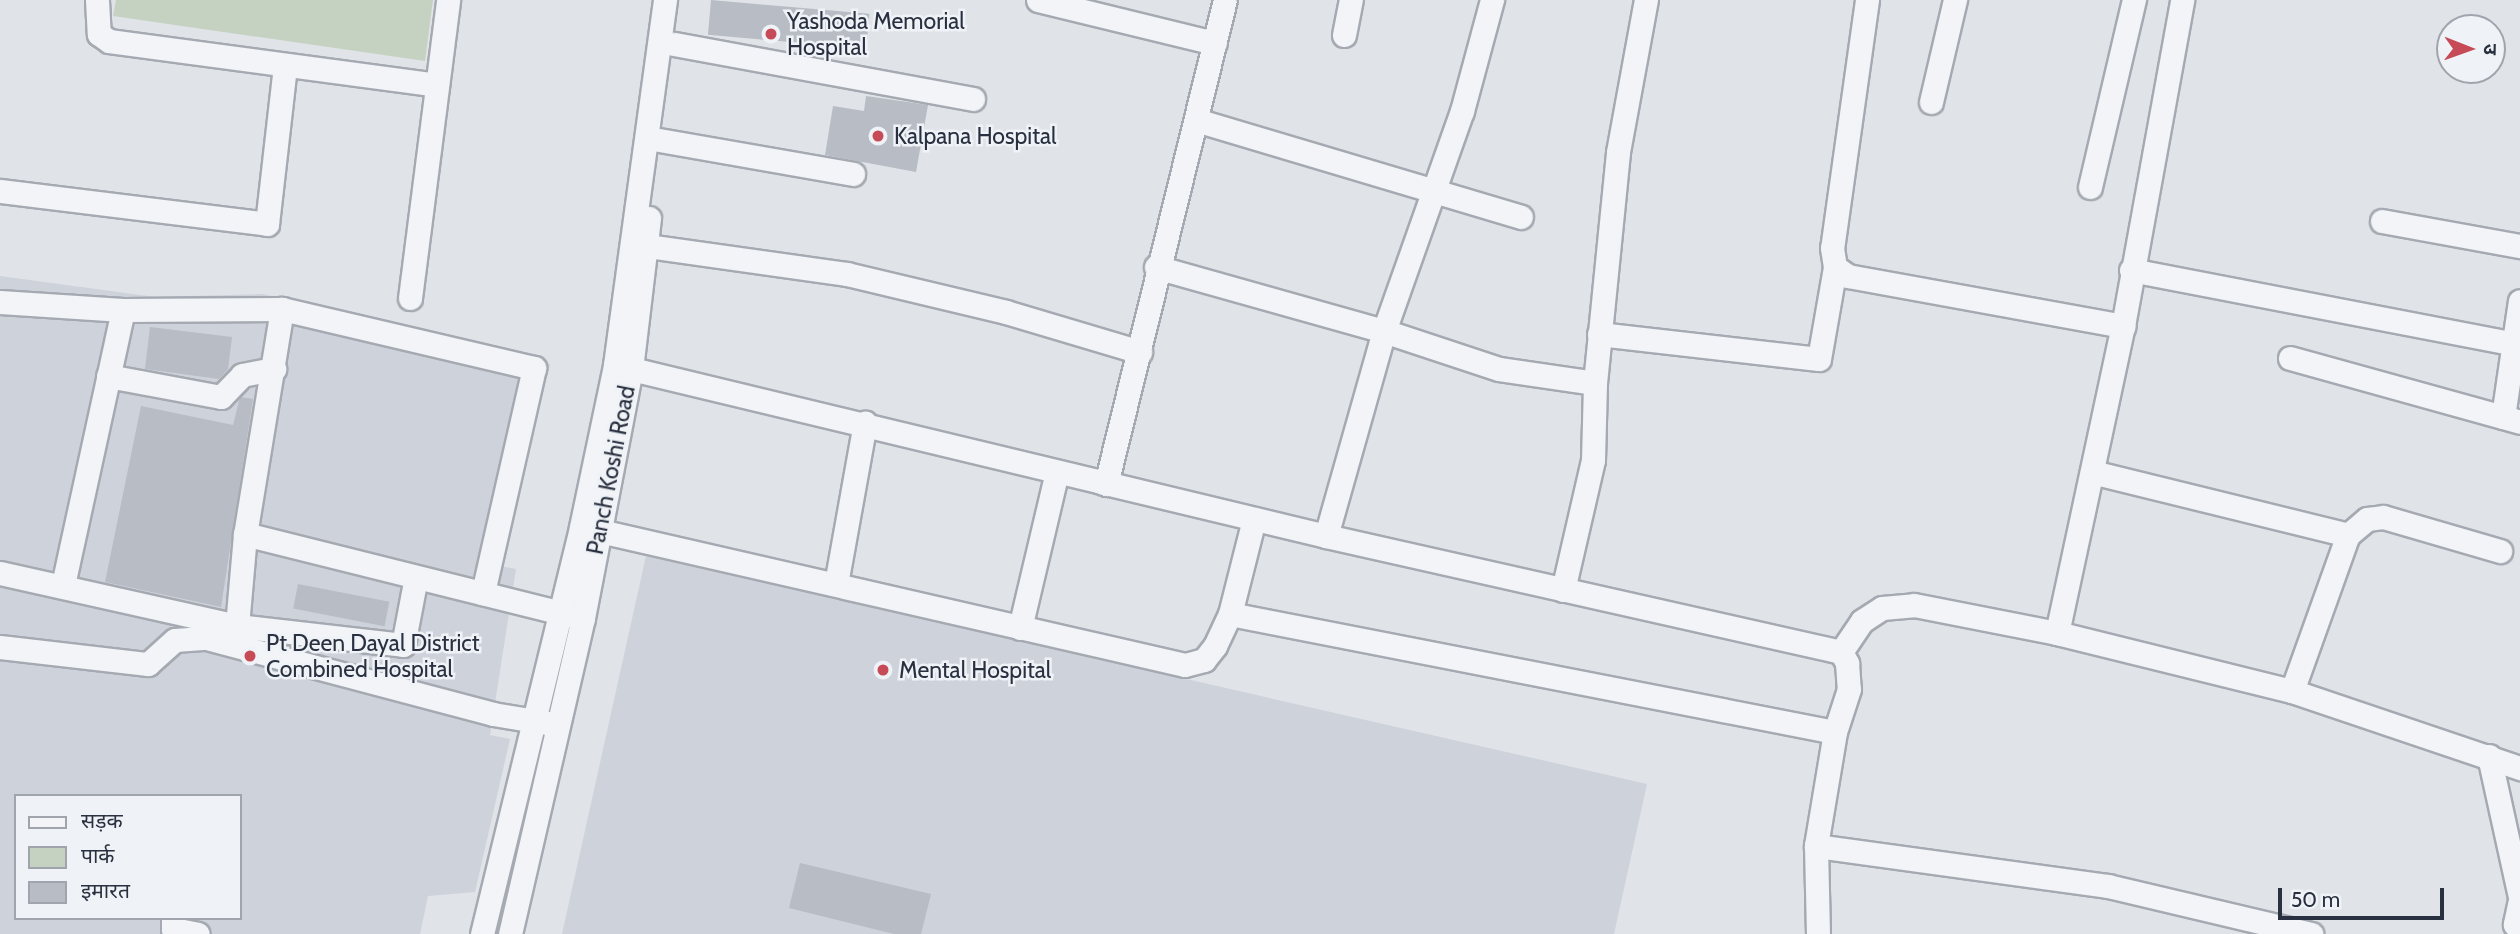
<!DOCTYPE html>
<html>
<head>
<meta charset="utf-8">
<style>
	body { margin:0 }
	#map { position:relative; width:2520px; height:934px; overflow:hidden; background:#e0e3e8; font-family:Cabin,"Noto Sans Devanagari",sans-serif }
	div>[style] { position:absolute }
	.built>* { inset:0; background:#ced2da }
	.green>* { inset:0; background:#c5d2c1 }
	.building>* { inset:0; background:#b7bcc5; transform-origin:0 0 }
	.roads { filter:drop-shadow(2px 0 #a5aab2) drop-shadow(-2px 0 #a5aab2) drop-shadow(0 2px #a5aab2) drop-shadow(0 -2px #a5aab2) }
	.minor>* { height:23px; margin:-11.5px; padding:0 11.5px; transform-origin:11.5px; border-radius:11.5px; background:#f2f4f7 }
	.dots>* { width:19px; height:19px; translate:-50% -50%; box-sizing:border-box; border:4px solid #eff2f6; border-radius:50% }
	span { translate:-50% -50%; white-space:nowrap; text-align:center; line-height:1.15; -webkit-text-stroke:5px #eff2f6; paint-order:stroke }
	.poi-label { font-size:23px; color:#29303f }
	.left { translate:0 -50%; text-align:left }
	.street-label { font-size:23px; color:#29303f }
	.legend { position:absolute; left:14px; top:794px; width:228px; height:126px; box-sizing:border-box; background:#eff2f6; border:2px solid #a0a4ad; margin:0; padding:9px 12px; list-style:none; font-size:21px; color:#29303f }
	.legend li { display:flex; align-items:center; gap:14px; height:35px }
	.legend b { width:35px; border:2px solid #a0a4ad }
	.north { position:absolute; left:2436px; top:14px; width:70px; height:70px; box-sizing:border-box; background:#eff2f6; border:2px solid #a0a4ad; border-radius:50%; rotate:91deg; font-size:19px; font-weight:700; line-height:28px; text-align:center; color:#29303f }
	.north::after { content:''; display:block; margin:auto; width:24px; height:32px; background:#c74b56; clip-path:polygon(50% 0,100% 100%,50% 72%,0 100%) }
	.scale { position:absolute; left:2278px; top:888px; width:166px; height:32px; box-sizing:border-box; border:4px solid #29303f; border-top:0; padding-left:9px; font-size:21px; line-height:24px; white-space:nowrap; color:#29303f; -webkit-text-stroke:5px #eff2f6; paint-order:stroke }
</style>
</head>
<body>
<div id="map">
	<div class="built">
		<i style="clip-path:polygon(evenodd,0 276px,155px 297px,263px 294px,550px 364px,500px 566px,516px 569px,490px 735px,510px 739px,475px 892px,428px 896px,420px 934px,0 934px,0 276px,16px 796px,240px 796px,240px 918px,16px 918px,16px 796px)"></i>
		<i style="clip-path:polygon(646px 556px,1647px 784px,1614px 934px,562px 934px)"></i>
	</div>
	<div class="green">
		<i style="clip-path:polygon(116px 0,433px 0,425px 61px,113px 16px)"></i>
	</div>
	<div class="building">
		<i style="left:711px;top:0;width:159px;height:35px;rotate:5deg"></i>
		<i style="clip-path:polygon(866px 96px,928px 105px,916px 172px,825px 155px,833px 106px,864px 111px)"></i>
		<i style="clip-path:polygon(150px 327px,232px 337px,228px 369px,219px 379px,145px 369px)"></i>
		<i style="clip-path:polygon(240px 397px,253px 399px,221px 607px,105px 582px,141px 406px,233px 425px)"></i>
		<i style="left:298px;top:584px;width:93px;height:25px;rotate:11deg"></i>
		<i style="clip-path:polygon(800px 863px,931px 894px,921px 934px,894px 934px,789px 908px)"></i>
	</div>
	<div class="roads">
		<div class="minor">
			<i style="left:97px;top:0;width:34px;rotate:87deg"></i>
			<i style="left:99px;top:34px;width:12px;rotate:35deg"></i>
			<i style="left:109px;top:41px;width:331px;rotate:7.6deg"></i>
			<i style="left:1038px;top:0;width:182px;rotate:13.7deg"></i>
			<i style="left:1867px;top:0;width:250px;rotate:98deg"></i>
			<i style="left:1832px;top:248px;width:19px;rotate:81deg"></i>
			<i style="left:1835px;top:267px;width:16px;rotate:35deg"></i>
			<i style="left:1848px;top:276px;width:280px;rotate:10.3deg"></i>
			<i style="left:1344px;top:35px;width:36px;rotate:-79deg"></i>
			<i style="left:674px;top:44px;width:304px;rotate:10.4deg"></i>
			<i style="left:1931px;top:102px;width:105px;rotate:-76.8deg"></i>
			<i style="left:1196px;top:120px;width:339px;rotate:16.6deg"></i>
			<i style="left:659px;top:140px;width:197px;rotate:9.9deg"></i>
			<i style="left:2090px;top:187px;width:192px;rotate:-76.8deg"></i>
			<i style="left:0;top:191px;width:269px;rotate:7deg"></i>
			<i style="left:267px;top:224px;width:159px;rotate:-83.5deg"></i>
			<i style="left:2382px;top:221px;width:140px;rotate:10.3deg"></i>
			<i style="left:633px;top:244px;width:216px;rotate:8deg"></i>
			<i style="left:847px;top:274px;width:163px;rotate:13.4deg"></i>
			<i style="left:1006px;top:312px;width:140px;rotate:16.6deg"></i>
			<i style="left:1156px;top:267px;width:237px;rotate:15.7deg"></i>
			<i style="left:1384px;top:331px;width:121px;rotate:18.3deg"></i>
			<i style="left:1499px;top:369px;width:97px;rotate:8.3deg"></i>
			<i style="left:2131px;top:270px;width:390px;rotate:10.9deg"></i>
			<i style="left:410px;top:298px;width:300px;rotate:-82.7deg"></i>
			<i style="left:0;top:302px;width:123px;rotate:3.7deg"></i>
			<i style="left:123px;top:310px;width:159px;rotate:-0.4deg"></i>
			<i style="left:282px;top:309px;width:259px;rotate:13.2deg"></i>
			<i style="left:534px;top:368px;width:231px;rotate:102.8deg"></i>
			<i style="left:282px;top:309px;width:228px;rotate:99.3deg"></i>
			<i style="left:245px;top:534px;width:336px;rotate:14deg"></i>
			<i style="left:1599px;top:334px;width:221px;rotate:6.5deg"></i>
			<i style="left:1819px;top:359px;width:93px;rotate:-80.1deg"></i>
			<i style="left:2290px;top:358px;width:239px;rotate:15.5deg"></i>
			<i style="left:615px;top:365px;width:731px;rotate:13.52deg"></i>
			<i style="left:1326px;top:536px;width:528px;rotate:12.69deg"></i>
			<i style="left:1841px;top:652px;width:13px;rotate:61deg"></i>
			<i style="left:1847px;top:663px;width:26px;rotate:86deg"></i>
			<i style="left:1849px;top:689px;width:45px;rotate:108deg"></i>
			<i style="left:1835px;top:732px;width:116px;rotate:99.5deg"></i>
			<i style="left:1816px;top:846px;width:88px;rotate:88.7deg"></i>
			<i style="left:108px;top:376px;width:115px;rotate:10.5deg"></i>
			<i style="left:221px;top:397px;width:30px;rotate:-46deg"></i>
			<i style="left:242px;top:375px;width:33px;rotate:-11deg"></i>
			<i style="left:2503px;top:417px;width:117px;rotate:-81.7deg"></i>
			<i style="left:2092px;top:472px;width:264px;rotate:13.8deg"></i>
			<i style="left:1106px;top:484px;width:498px;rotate:-76.2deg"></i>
			<i style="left:600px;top:531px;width:600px;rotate:12.9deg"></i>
			<i style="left:1185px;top:665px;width:20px;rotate:-15deg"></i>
			<i style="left:1204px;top:660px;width:18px;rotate:-52deg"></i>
			<i style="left:1215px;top:646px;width:35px;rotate:-65deg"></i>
			<i style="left:1230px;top:614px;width:98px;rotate:-75.8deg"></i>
			<i style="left:1326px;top:536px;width:213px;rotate:-74.2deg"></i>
			<i style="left:1384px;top:331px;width:233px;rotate:-70.5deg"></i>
			<i style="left:1462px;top:111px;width:115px;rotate:-74.9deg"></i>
			<i style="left:0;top:573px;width:243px;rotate:12.6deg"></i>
			<i style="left:237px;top:626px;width:167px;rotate:6.5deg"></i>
			<i style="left:403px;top:645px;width:69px;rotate:-79.2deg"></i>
			<i style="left:836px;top:584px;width:164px;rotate:-79.8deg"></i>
			<i style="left:63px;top:585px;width:281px;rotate:-77.7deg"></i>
			<i style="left:1563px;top:590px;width:133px;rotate:-77deg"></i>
			<i style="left:1593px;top:460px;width:77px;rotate:-88.5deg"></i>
			<i style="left:1595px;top:383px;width:232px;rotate:-84.3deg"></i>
			<i style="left:1618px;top:152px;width:155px;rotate:-79.6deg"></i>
			<i style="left:1230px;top:614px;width:616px;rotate:11.04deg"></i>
			<i style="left:237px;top:626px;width:92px;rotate:-85deg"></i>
			<i style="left:1020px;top:628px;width:160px;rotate:-76.7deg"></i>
			<i style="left:2057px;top:633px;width:314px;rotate:-77.9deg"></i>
			<i style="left:2123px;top:326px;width:331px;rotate:-79.7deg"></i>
			<i style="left:0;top:647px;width:149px;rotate:6.6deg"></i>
			<i style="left:148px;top:664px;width:36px;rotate:-42deg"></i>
			<i style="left:175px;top:640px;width:31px;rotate:-4deg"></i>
			<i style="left:206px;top:638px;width:297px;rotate:14.8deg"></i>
			<i style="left:493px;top:714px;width:56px;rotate:9.3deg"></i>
			<i style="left:1841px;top:652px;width:37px;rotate:-56deg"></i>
			<i style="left:1862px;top:621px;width:24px;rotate:-33deg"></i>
			<i style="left:1882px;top:608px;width:32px;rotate:-5deg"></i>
			<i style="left:1914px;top:605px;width:146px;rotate:11.1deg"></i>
			<i style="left:2057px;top:633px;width:242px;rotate:13.9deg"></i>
			<i style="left:2292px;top:691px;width:241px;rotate:18.7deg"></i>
			<i style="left:2292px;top:691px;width:166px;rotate:-70.3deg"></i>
			<i style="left:2348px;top:535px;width:25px;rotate:-40deg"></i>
			<i style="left:2367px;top:519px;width:16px;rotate:-7deg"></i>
			<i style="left:2383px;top:517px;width:122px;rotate:16.2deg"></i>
			<i style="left:2489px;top:756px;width:144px;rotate:77.6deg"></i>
			<i style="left:1816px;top:846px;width:295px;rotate:7.8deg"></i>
			<i style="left:2108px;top:886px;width:209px;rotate:13.3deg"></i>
			<i style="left:2520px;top:900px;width:25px;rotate:102deg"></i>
			<i style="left:2515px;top:924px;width:7px;rotate:45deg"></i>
			<i style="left:173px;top:918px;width:11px;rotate:90deg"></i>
			<i style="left:173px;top:929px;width:25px;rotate:11deg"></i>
			<i style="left:482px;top:934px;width:419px;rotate:-76.3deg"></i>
			<i style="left:581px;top:527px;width:166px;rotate:-78.1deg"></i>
			<i style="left:615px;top:365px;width:368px;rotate:-82.2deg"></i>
			<i style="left:510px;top:934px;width:324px;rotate:-77deg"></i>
			<i style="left:583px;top:618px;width:254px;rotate:-79.1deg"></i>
			<i style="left:631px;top:369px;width:152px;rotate:-83.2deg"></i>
		</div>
	</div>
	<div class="dots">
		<i style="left:771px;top:34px;background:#c74b56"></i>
		<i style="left:878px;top:136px;background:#c74b56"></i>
		<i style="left:250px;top:656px;background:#c74b56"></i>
		<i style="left:883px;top:670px;background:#c74b56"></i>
	</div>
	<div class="poi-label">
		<span class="left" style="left:787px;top:34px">Yashoda Memorial<br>Hospital</span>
		<span class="left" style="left:894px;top:136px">Kalpana Hospital</span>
		<span class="left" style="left:266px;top:656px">Pt Deen Dayal District<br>Combined Hospital</span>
		<span class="left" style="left:899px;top:670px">Mental Hospital</span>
	</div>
	<div class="street-label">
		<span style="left:611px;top:470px;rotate:-79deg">Panch Koshi Road</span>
	</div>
	<ul class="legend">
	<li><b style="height:9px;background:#f2f4f7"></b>सड़क</li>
	<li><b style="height:19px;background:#c5d2c1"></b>पार्क</li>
	<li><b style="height:19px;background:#b7bcc5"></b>इमारत</li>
	</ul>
	<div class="north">उ</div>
	<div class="scale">50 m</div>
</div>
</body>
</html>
